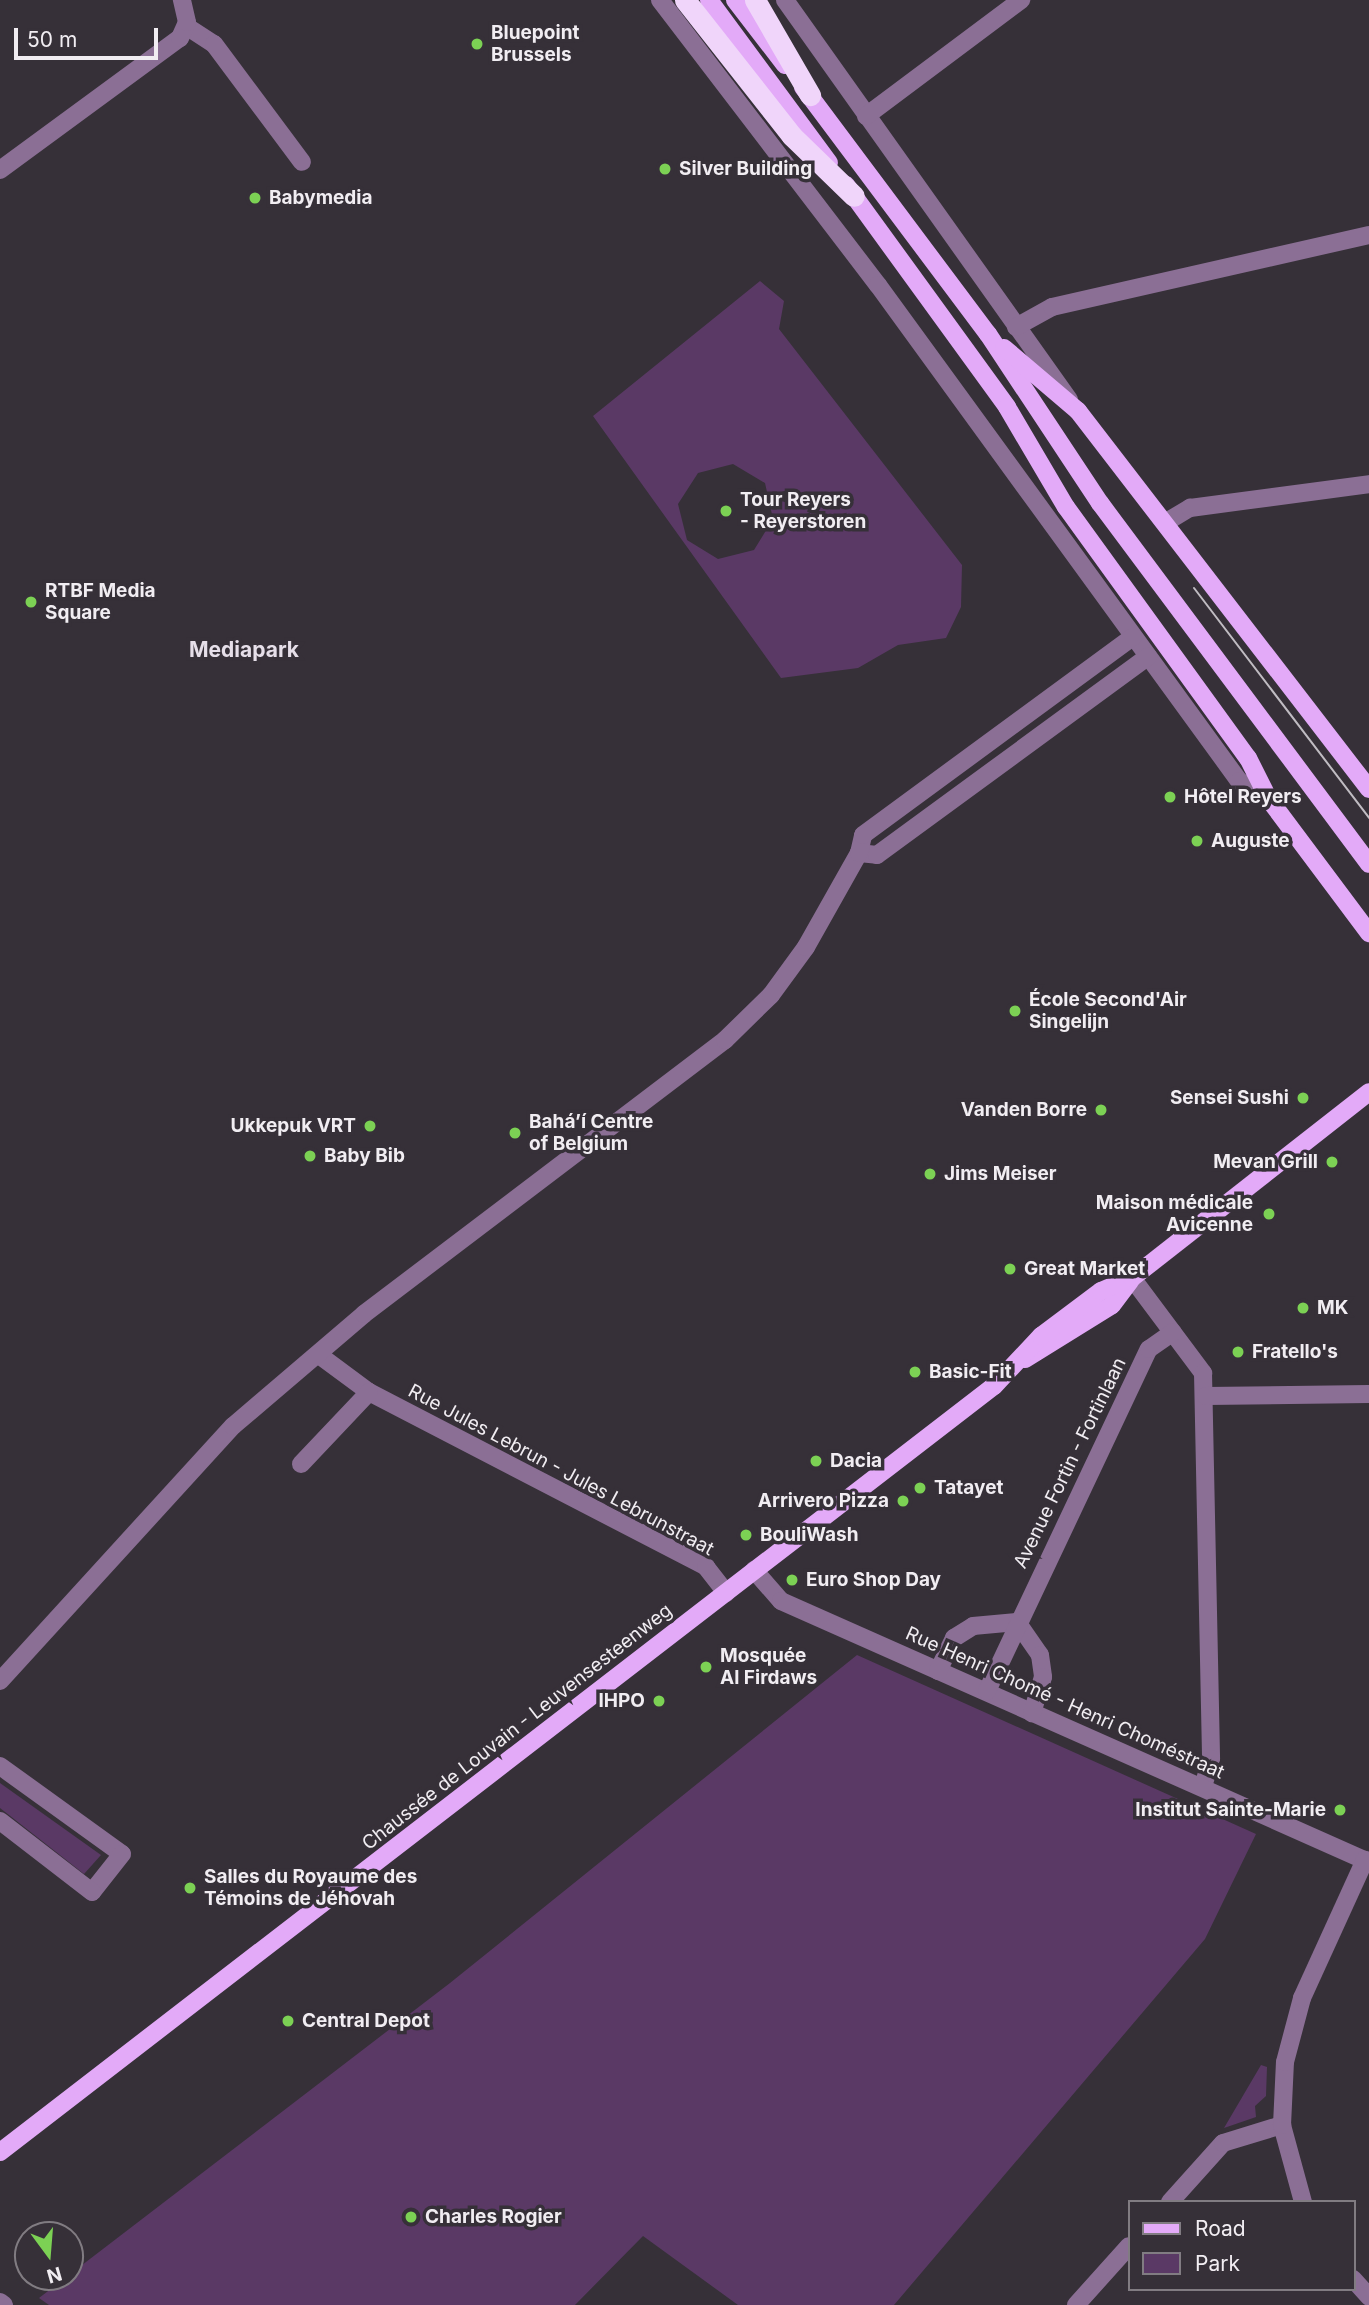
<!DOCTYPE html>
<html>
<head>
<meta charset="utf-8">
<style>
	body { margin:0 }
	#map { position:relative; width:1369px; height:2305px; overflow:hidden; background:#363038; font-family:Inter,sans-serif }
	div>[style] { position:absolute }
	.green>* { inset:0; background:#5a3965 }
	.minor>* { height:18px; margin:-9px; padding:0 9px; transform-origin:9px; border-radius:9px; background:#8b6f95 }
	.major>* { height:18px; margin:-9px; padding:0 9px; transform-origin:9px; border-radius:9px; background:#e3aaf8 }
	.highway>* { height:21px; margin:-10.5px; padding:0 10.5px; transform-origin:10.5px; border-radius:10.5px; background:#f0d5fa }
	.tram>* { height:2px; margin:-1px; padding:0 1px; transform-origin:1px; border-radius:1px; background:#c0bcc2 }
	.dots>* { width:19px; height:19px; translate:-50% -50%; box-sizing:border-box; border:4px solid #363038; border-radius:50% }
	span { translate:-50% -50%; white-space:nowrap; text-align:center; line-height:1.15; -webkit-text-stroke:7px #363038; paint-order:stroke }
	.poi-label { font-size:19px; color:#f1edf2; font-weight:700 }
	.left { translate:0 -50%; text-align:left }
	.right { translate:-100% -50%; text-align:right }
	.street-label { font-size:19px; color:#f1edf2 }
	.neighbourhood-label { font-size:21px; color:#e6dfe9; font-weight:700 }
	.legend { position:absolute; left:1128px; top:2200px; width:228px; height:91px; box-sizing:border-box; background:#363038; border:2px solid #817c82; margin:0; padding:9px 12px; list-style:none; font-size:21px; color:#f1edf2 }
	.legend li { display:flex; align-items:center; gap:14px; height:35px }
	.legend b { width:35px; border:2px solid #817c82 }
	.north { position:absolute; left:14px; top:2221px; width:70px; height:70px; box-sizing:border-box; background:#363038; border:2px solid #817c82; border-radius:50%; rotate:164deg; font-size:19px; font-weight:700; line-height:28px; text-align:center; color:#f1edf2 }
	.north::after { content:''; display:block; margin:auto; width:24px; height:32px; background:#7cd154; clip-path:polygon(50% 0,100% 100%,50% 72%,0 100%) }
	.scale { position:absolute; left:14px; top:28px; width:144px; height:32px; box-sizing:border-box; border:4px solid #f1edf2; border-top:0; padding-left:9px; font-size:21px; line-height:24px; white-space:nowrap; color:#f1edf2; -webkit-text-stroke:5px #363038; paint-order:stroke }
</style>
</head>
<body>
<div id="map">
	<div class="green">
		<i style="clip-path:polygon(evenodd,760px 281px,784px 301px,779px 329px,962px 565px,961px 607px,946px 638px,898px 645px,858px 668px,781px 678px,593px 416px,760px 281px,733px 464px,765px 483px,773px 519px,754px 550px,718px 559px,687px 540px,678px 504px,698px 473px,733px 464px)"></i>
		<i style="clip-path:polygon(857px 1655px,1256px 1834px,1205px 1939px,894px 2305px,738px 2305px,643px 2236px,575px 2305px,49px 2305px,39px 2298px,450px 1983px)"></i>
		<i style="clip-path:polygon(0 1783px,101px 1855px,84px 1874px,0 1808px)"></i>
		<i style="clip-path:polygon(1261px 2065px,1267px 2067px,1266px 2096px,1255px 2106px,1256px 2117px,1224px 2128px)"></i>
	</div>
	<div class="minor">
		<i style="left:660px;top:0;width:359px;rotate:52.6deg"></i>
		<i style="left:878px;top:285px;width:613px;rotate:53.95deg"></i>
		<i style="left:1239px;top:781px;width:34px;rotate:30deg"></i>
		<i style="left:785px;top:0;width:490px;rotate:54.6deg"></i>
		<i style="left:186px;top:26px;width:33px;rotate:33deg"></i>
		<i style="left:214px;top:44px;width:147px;rotate:53.3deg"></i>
		<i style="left:866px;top:116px;width:194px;rotate:-36.8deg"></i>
		<i style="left:0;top:170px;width:223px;rotate:-36.3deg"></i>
		<i style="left:180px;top:38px;width:17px;rotate:-66deg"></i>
		<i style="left:187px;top:22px;width:23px;rotate:-103deg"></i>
		<i style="left:1016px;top:327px;width:41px;rotate:-29.1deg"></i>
		<i style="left:1052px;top:307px;width:325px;rotate:-12.8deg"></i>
		<i style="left:1168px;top:521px;width:26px;rotate:-31deg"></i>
		<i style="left:1190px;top:508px;width:181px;rotate:-7.6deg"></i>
		<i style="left:859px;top:853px;width:18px;rotate:6deg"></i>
		<i style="left:877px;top:855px;width:336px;rotate:-36.2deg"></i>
		<i style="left:1132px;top:1278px;width:119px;rotate:53.2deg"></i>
		<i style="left:1203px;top:1373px;width:386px;rotate:88.8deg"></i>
		<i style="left:1211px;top:1759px;width:29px;rotate:106deg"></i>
		<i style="left:319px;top:1355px;width:62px;rotate:36.5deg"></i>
		<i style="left:369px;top:1392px;width:380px;rotate:27.4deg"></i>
		<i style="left:706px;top:1567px;width:33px;rotate:52deg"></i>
		<i style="left:1206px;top:1396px;width:163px;rotate:-0.7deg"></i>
		<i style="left:301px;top:1464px;width:99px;rotate:-46.6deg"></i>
		<i style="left:754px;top:1570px;width:41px;rotate:48.9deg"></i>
		<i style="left:781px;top:1601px;width:643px;rotate:23.94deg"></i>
		<i style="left:938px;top:1671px;width:37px;rotate:-64deg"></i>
		<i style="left:954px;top:1638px;width:22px;rotate:-32deg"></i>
		<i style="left:973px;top:1626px;width:44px;rotate:-5.2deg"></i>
		<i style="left:1017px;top:1622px;width:40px;rotate:55.1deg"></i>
		<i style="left:1040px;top:1655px;width:22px;rotate:82deg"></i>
		<i style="left:1043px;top:1677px;width:38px;rotate:107deg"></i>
		<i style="left:0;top:1681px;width:345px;rotate:-47.6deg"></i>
		<i style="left:233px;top:1426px;width:172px;rotate:-40.5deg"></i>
		<i style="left:364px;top:1314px;width:453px;rotate:-37.2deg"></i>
		<i style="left:725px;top:1040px;width:64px;rotate:-44.4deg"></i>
		<i style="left:771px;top:995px;width:59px;rotate:-53.9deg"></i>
		<i style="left:806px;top:947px;width:108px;rotate:-60.6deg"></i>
		<i style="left:859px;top:853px;width:18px;rotate:-77deg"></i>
		<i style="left:863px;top:835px;width:335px;rotate:-36.3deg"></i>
		<i style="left:987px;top:1691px;width:378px;rotate:-64.7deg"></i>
		<i style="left:1149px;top:1349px;width:29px;rotate:-35deg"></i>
		<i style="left:0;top:1766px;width:150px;rotate:35.8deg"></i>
		<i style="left:122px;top:1854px;width:48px;rotate:128.3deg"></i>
		<i style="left:92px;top:1892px;width:116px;rotate:-142.3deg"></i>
		<i style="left:1170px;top:2202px;width:79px;rotate:-48.1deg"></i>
		<i style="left:1223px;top:2143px;width:62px;rotate:-17deg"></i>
		<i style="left:1303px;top:2202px;width:80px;rotate:-105.3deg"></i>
		<i style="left:1282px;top:2125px;width:63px;rotate:-87.3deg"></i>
		<i style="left:1285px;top:2062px;width:66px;rotate:-75.1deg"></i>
		<i style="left:1302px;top:1998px;width:152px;rotate:-65.5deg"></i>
		<i style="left:1353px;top:2279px;width:24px;rotate:48deg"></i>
		<i style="left:0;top:2302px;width:5px;rotate:37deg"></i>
		<i style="left:1076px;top:2305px;width:79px;rotate:-48.1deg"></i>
	</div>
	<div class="major">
		<i style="left:709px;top:0;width:202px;rotate:53.6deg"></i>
		<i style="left:735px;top:0;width:82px;rotate:52.4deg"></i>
		<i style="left:803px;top:87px;width:309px;rotate:53.2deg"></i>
		<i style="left:988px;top:334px;width:203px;rotate:56.5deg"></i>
		<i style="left:1100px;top:503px;width:450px;rotate:53.3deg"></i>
		<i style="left:846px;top:185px;width:274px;rotate:54deg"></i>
		<i style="left:1007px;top:407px;width:116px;rotate:59.5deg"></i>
		<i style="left:1066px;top:507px;width:310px;rotate:54.1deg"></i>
		<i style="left:1248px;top:758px;width:45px;rotate:63.4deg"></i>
		<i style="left:1268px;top:798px;width:169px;rotate:53.2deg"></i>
		<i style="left:1004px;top:348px;width:97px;rotate:40.4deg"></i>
		<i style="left:1078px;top:411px;width:477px;rotate:52.4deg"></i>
		<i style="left:1025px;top:1359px;width:102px;rotate:-31.8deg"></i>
		<i style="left:1112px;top:1305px;width:30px;rotate:-53deg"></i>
		<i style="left:0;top:2152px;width:1255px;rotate:-37.62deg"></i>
		<i style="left:994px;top:1386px;width:69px;rotate:-46.8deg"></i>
		<i style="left:1041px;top:1336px;width:75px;rotate:-36.9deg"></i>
		<i style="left:1101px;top:1291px;width:34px;rotate:-23deg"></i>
		<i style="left:1132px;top:1278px;width:301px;rotate:-38.1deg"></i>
	</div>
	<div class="highway">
		<i style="left:685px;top:0;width:173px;rotate:51.8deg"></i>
		<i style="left:792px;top:136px;width:86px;rotate:44.1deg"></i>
		<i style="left:755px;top:0;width:110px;rotate:59.9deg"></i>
	</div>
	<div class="tram">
		<i style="left:1194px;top:588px;width:289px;rotate:52.7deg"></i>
	</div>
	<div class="dots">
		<i style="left:477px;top:44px;background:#7cd154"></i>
		<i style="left:665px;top:169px;background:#7cd154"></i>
		<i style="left:255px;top:198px;background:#7cd154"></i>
		<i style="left:726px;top:511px;background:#7cd154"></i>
		<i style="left:31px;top:602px;background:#7cd154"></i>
		<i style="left:1170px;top:797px;background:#7cd154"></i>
		<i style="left:1197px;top:841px;background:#7cd154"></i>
		<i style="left:1015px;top:1011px;background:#7cd154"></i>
		<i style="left:1303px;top:1098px;background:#7cd154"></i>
		<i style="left:1101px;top:1110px;background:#7cd154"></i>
		<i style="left:370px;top:1126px;background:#7cd154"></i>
		<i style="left:515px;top:1133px;background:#7cd154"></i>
		<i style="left:310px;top:1156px;background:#7cd154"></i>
		<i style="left:1332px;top:1162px;background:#7cd154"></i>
		<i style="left:930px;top:1174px;background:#7cd154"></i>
		<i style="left:1269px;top:1214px;background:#7cd154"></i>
		<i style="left:1010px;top:1269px;background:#7cd154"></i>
		<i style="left:1303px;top:1308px;background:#7cd154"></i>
		<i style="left:1238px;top:1352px;background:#7cd154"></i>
		<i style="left:915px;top:1372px;background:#7cd154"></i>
		<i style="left:816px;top:1461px;background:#7cd154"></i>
		<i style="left:920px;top:1488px;background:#7cd154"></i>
		<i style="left:903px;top:1501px;background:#7cd154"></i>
		<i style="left:746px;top:1535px;background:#7cd154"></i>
		<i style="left:792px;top:1580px;background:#7cd154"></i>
		<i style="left:706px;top:1667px;background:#7cd154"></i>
		<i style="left:659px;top:1701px;background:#7cd154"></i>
		<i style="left:1340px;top:1810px;background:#7cd154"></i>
		<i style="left:190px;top:1888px;background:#7cd154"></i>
		<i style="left:288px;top:2021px;background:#7cd154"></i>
		<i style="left:411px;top:2217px;background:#7cd154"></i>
	</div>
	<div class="poi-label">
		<span class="left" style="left:491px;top:44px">Bluepoint<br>Brussels</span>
		<span class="left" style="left:679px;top:169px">Silver Building</span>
		<span class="left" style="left:269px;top:198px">Babymedia</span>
		<span class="left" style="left:740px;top:511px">Tour Reyers<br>- Reyerstoren</span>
		<span class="left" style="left:45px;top:602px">RTBF Media<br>Square</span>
		<span class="left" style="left:1184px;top:797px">Hôtel Reyers</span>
		<span class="left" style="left:1211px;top:841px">Auguste</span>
		<span class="left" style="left:1029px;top:1011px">École Second'Air<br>Singelijn</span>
		<span class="right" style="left:1289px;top:1098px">Sensei Sushi</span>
		<span class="right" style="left:1087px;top:1110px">Vanden Borre</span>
		<span class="left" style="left:529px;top:1133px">Bahá’í Centre<br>of Belgium</span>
		<span class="right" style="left:356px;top:1126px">Ukkepuk VRT</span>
		<span class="left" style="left:324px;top:1156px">Baby Bib</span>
		<span class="right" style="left:1318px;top:1162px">Mevan Grill</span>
		<span class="left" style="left:944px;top:1174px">Jims Meiser</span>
		<span class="right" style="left:1253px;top:1214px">Maison médicale<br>Avicenne</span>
		<span class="left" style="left:1024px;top:1269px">Great Market</span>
		<span class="left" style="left:1317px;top:1308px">MK</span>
		<span class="left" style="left:1252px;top:1352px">Fratello's</span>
		<span class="left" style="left:929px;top:1372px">Basic-Fit</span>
		<span class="left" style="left:830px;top:1461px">Dacia</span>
		<span class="left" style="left:934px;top:1488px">Tatayet</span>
		<span class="right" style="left:889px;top:1501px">Arrivero Pizza</span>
		<span class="left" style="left:760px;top:1535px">BouliWash</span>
		<span class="left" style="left:806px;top:1580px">Euro Shop Day</span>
		<span class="left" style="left:720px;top:1667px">Mosquée<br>Al Firdaws</span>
		<span class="right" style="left:645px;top:1701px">IHPO</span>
		<span class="right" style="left:1326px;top:1810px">Institut Sainte-Marie</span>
		<span class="left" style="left:204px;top:1888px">Salles du Royaume des<br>Témoins de Jéhovah</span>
		<span class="left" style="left:302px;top:2021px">Central Depot</span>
		<span class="left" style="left:425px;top:2217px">Charles Rogier</span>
	</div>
	<div class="street-label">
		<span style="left:1070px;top:1463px;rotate:-64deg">Avenue Fortin - Fortinlaan</span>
		<span style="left:561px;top:1470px;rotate:28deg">Rue Jules Lebrun - Jules Lebrunstraat</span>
		<span style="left:1065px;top:1703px;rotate:24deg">Rue Henri Chomé - Henri Choméstraat</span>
		<span style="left:517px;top:1727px;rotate:-38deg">Chaussée de Louvain - Leuvensesteenweg</span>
	</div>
	<div class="neighbourhood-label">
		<span style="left:244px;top:650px">Mediapark</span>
	</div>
	<ul class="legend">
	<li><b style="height:9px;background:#e3aaf8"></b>Road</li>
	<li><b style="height:19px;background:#5a3965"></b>Park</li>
	</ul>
	<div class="north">N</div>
	<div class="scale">50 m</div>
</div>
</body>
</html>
